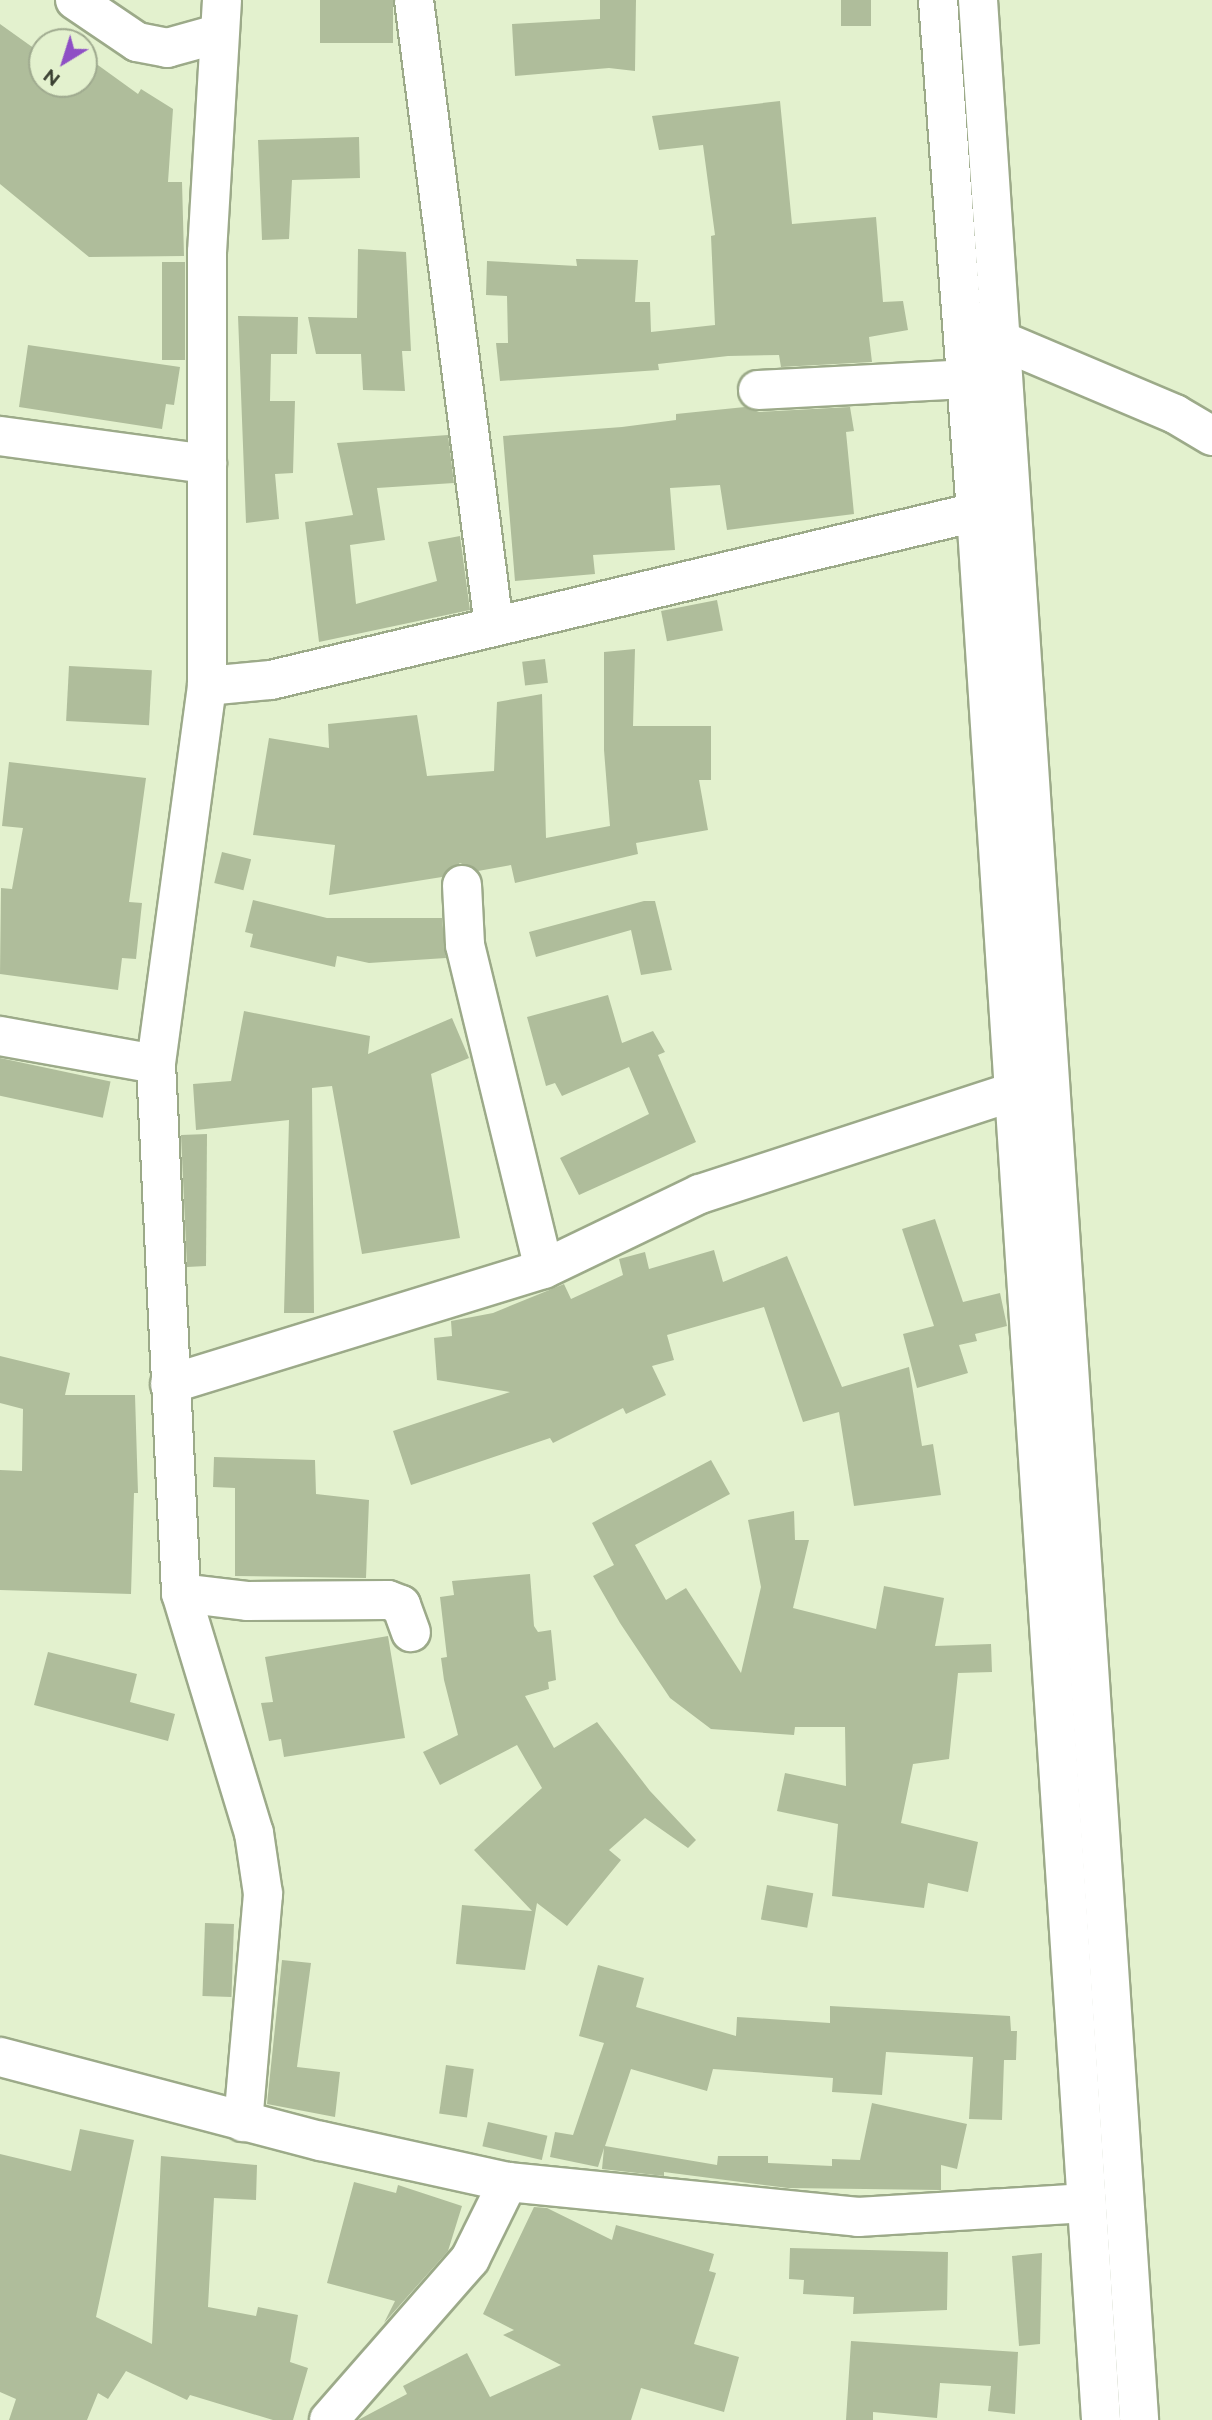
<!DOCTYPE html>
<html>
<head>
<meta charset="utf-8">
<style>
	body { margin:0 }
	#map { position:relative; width:1212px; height:2420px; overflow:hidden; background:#e3f1ce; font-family:Raleway,sans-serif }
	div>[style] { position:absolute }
	.building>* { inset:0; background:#afbd9b; transform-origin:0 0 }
	.roads { filter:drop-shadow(2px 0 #9caa89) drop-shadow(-2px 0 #9caa89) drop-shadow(0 2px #9caa89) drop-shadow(0 -2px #9caa89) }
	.minor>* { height:38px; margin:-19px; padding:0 19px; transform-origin:19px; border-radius:19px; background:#fff }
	span { translate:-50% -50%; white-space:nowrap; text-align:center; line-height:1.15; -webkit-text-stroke:7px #e3f1ce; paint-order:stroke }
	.north { position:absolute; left:28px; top:28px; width:70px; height:70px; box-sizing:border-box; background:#e3f1ce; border:2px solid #9faa8f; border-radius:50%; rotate:218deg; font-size:19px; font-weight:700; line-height:28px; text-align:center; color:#393f31 }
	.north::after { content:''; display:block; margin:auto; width:24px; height:32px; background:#8e4fc5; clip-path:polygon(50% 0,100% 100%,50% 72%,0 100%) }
</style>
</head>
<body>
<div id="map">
	<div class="building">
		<i style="left:320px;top:0;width:73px;height:43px"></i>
		<i style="clip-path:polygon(600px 0,636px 0,635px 71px,609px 68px,515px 76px,512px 24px,600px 19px)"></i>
		<i style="left:841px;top:0;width:30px;height:26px"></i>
		<i style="clip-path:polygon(0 24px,42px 54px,42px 84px,84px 87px,84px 55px,138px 94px,141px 89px,173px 109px,168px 182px,182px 182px,184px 256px,89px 257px,0 184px)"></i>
		<i style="clip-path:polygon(780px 101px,792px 224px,876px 217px,883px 302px,903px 301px,908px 330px,869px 337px,872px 362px,781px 367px,779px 355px,728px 356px,658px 364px,659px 370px,500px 381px,496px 343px,508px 343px,507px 296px,486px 295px,487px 261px,577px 266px,576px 259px,638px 260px,635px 302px,650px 302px,651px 332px,715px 325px,711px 236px,715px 235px,703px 145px,659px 150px,652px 116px)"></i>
		<i style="clip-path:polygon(359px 137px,360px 178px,292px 180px,289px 239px,262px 240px,258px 140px)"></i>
		<i style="clip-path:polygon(358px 249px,406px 252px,411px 351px,402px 351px,405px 391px,363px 390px,361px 354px,316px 354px,308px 317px,357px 318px)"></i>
		<i style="left:162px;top:262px;width:23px;height:98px"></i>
		<i style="clip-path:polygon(238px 316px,298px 317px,297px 354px,271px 354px,270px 401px,295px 401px,293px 473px,275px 474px,279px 519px,246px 523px)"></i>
		<i style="clip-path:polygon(28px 345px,180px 367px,174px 405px,166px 404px,162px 429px,19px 407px)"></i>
		<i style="clip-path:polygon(745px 407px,759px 412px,850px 407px,854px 431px,846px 432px,854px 514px,727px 530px,720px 485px,670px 488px,675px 550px,593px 555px,595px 574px,515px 581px,503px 436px,622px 427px,676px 420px,676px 414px)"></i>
		<i style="clip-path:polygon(448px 435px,454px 483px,377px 488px,385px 540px,350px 545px,356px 604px,437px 581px,428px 542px,460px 536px,470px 610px,319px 642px,305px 522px,353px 515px,337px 443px)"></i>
		<i style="left:717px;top:600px;width:31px;height:57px;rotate:79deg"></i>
		<i style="clip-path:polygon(635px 649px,633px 726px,711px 726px,711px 780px,699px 780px,708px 830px,636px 843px,638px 854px,515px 883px,511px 865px,478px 871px,460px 863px,442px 877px,329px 895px,335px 845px,253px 835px,269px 738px,329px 748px,328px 724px,417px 715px,427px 776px,494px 771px,497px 702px,542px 694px,546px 838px,610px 826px,604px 750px,604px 652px)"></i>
		<i style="left:545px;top:659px;width:24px;height:23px;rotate:83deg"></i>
		<i style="left:69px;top:666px;width:83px;height:55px;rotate:3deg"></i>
		<i style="clip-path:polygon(9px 762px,146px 778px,129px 902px,142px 903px,136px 959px,122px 958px,118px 990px,0 974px,1px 888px,12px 889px,23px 828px,2px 826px)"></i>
		<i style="left:222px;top:852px;width:30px;height:32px;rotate:14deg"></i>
		<i style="clip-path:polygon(253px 900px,327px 918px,442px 918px,446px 958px,369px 963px,337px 956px,335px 967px,250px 947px,253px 934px,245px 932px)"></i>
		<i style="clip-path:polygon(644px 901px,655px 901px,672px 970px,641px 975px,631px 930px,536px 957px,529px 932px)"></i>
		<i style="clip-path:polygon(608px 995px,622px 1043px,653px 1031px,665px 1052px,658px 1055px,696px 1142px,579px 1195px,560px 1158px,649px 1114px,629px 1067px,562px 1096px,555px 1083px,546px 1086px,527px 1017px)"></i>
		<i style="clip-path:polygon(244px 1011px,370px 1036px,368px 1054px,452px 1018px,469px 1058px,431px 1074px,460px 1238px,362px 1254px,332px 1086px,312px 1088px,314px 1313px,284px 1313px,289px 1120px,196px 1130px,193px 1084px,231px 1081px)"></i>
		<i style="left:0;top:1058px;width:113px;height:37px;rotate:12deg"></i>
		<i style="clip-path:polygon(207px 1134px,206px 1266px,187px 1267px,181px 1135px)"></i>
		<i style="clip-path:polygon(935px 1219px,963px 1302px,1000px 1293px,1007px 1326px,975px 1334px,977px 1341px,959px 1345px,968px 1373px,917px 1388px,903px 1334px,934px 1326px,902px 1229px)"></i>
		<i style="clip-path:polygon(714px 1250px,723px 1282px,787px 1256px,842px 1387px,909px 1367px,922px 1446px,933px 1444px,941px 1495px,854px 1506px,839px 1412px,803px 1422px,764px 1307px,667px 1335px,674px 1360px,652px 1366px,666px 1395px,626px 1414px,623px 1408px,553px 1443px,550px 1438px,411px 1485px,393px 1431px,510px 1392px,437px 1380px,434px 1338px,452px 1336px,451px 1321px,493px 1313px,564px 1284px,571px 1299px,623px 1275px,619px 1259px,645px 1252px,649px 1269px)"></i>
		<i style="clip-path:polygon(0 1356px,70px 1373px,65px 1395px,135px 1395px,138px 1493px,134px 1493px,131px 1594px,0 1590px,0 1470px,22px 1471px,23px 1409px,0 1403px)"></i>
		<i style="clip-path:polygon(214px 1457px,315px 1460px,316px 1494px,369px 1500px,366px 1578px,235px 1576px,235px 1488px,213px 1487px)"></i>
		<i style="clip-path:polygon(711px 1460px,730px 1494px,635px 1545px,666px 1600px,686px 1588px,741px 1673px,761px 1587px,748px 1520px,794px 1511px,795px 1540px,809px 1540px,793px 1608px,876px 1629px,884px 1586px,944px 1598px,935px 1646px,991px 1644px,992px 1672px,958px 1673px,949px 1759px,913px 1764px,901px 1823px,978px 1842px,968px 1892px,928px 1883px,924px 1908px,832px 1896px,838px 1824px,777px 1811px,785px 1773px,846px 1786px,845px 1727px,795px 1727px,794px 1735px,711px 1729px,670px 1698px,620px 1623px,593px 1576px,614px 1565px,592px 1523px)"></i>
		<i style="clip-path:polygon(530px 1574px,534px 1626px,538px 1632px,551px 1630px,556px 1680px,548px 1682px,549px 1689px,525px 1696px,554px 1748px,597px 1722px,650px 1791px,696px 1840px,688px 1848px,645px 1818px,609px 1850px,621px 1860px,567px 1926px,537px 1903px,525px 1970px,456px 1964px,462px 1905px,532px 1911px,474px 1850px,542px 1788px,517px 1745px,440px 1785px,423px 1752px,458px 1735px,444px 1680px,441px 1658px,447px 1657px,440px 1597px,454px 1595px,452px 1581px)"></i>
		<i style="clip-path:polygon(388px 1636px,405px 1738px,284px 1757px,281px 1739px,269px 1741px,261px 1703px,273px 1702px,265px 1657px)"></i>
		<i style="clip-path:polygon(48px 1652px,137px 1674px,130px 1702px,175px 1714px,168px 1741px,34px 1705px)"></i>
		<i style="left:767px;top:1885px;width:47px;height:35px;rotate:10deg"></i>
		<i style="left:205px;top:1923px;width:29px;height:73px;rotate:2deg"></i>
		<i style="clip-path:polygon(282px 1960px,311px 1963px,297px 2067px,340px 2072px,335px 2117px,267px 2104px)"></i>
		<i style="clip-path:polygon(598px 1965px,644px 1978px,636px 2007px,736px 2036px,737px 2017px,830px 2023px,830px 2006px,1010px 2016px,1011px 2031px,1017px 2031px,1016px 2060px,1004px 2060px,1002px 2120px,969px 2119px,973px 2057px,886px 2052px,882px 2095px,832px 2092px,833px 2078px,713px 2069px,707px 2091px,631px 2069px,605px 2146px,717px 2165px,718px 2156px,768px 2156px,768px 2163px,832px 2166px,832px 2159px,860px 2160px,872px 2103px,967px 2124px,957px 2169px,941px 2165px,941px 2190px,788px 2188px,664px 2172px,664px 2176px,602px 2169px,604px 2148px,598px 2167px,550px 2157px,555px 2132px,573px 2135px,604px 2043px,579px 2036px)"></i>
		<i style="left:446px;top:2065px;width:28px;height:49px;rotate:8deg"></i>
		<i style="left:488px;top:2122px;width:61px;height:25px;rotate:13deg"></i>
		<i style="clip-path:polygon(80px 2129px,134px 2140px,96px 2317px,152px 2344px,161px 2156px,257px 2165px,256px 2200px,214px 2198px,208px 2307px,256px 2316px,258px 2307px,298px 2315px,290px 2362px,308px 2368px,293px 2420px,273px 2420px,190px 2395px,187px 2400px,126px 2371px,108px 2399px,98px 2393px,87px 2420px,9px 2420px,16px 2399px,0 2392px,0 2154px,71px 2171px)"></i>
		<i style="clip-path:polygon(354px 2182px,396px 2193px,398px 2185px,462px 2206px,448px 2251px,384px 2323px,395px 2301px,327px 2283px)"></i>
		<i style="clip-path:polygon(534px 2207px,547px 2208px,612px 2240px,616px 2225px,714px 2254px,709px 2271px,716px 2273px,694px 2344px,739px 2357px,724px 2412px,641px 2388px,631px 2420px,358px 2420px,407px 2394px,403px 2386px,467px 2353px,490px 2397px,561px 2365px,503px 2335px,514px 2330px,483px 2314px)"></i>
		<i style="clip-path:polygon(790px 2248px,948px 2252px,947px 2310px,853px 2314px,854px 2297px,803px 2294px,804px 2280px,789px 2279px)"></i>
		<i style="clip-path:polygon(1042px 2253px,1040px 2344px,1019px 2346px,1012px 2256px)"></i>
		<i style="clip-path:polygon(851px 2341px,1018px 2352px,1015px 2414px,988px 2411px,991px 2386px,940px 2383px,937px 2418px,873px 2412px,873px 2420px,846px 2420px)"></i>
	</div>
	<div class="roads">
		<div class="minor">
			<i style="left:75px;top:0;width:75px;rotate:34.1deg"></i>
			<i style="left:137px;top:42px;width:31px;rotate:11deg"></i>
			<i style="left:167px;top:48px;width:53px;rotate:-15.4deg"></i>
			<i style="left:222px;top:0;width:252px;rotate:93.4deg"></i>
			<i style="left:207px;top:252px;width:434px;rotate:90deg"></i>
			<i style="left:207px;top:686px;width:381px;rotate:97.7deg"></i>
			<i style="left:156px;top:1064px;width:530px;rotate:87.29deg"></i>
			<i style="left:181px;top:1593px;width:251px;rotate:73.1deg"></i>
			<i style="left:254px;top:1833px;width:62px;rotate:81.6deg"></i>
			<i style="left:263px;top:1894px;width:229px;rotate:95deg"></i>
			<i style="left:414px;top:0;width:631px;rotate:82.72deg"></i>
			<i style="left:938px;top:0;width:513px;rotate:85.76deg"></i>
			<i style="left:976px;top:512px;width:1912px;rotate:86.25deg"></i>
			<i style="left:978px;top:0;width:2425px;rotate:86.19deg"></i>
			<i style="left:1000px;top:340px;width:190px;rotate:22.9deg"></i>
			<i style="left:1175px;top:414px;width:43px;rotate:30.7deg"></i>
			<i style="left:758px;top:390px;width:208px;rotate:-3deg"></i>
			<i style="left:0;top:436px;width:209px;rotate:7.7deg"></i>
			<i style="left:207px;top:686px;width:64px;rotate:-5.4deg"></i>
			<i style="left:271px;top:680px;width:725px;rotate:-13.4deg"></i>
			<i style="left:462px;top:885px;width:60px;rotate:87.1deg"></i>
			<i style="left:465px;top:945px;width:333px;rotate:76.3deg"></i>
			<i style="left:0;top:1036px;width:158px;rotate:10.2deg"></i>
			<i style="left:170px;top:1384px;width:391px;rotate:-17.1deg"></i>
			<i style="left:544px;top:1269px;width:173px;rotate:-25.7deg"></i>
			<i style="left:700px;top:1194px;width:328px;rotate:-18.1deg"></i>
			<i style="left:181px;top:1593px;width:66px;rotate:6.9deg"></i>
			<i style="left:247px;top:1601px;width:141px;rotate:-0.4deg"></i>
			<i style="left:388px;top:1600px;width:14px;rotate:21deg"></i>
			<i style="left:401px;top:1605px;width:29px;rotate:70deg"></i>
			<i style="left:0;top:2057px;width:332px;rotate:14.7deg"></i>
			<i style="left:321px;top:2141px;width:191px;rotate:12.4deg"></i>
			<i style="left:508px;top:2182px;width:352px;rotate:5.7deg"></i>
			<i style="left:858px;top:2217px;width:229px;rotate:-3.5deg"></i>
			<i style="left:329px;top:2420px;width:214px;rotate:-48.8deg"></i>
			<i style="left:470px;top:2259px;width:86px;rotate:-63.7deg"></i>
		</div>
	</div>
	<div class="north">N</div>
</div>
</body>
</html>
